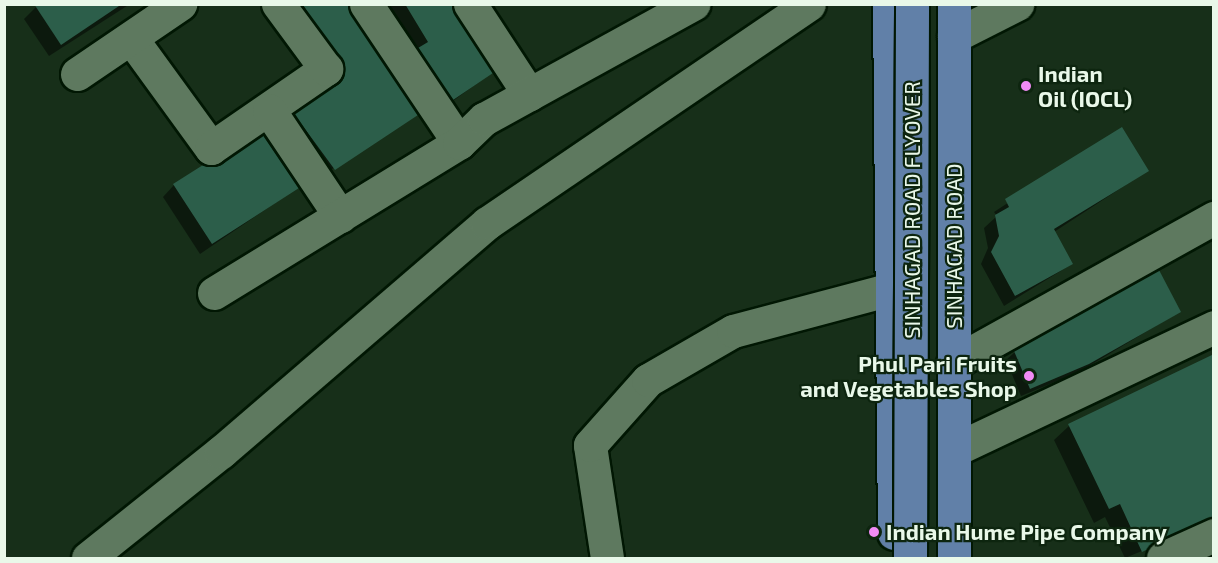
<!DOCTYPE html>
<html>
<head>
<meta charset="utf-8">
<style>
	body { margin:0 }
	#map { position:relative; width:1218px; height:563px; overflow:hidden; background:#172f19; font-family:"Exo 2",sans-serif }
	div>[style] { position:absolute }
	.shadow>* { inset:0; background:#0007 }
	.building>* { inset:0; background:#2c5e4a }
	.roads { filter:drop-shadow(2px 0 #011703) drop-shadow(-2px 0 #011703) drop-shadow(0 2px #011703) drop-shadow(0 -2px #011703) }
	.minor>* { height:33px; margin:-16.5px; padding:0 16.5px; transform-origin:16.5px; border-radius:16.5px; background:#5e795f }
	.major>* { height:33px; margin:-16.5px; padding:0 16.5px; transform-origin:16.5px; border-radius:16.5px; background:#6180a8 }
	.bridges { filter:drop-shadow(2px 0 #011703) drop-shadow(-2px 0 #011703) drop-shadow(0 2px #011703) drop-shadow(0 -2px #011703) }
	.major-bridge>* { height:33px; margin:-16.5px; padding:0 16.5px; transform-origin:16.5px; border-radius:16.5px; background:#6180a8 }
	.dots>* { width:16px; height:16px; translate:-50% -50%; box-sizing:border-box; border:3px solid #0d250f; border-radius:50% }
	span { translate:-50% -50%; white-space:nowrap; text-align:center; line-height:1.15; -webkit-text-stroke:4.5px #0d250f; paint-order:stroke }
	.poi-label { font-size:22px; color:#e9f8e9; font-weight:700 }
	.left { translate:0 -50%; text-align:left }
	.right { translate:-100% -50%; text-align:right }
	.street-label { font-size:22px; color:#e9f8e9 }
	.frame { position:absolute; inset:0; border:6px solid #e9f8e9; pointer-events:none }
</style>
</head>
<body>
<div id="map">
	<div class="shadow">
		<i style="clip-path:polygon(39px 4px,130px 4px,49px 56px,24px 19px)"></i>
		<i style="clip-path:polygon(281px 4px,345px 4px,416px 115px,318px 178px,283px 127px,332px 88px,330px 70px)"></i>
		<i style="clip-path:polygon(388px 4px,448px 4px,491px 73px,442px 109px,409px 60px,418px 51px)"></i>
		<i style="clip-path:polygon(1121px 129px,1147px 171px,1054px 232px,1072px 264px,1004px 306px,981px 264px,988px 248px,984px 228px,997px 216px,994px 212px)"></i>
		<i style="clip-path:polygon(222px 165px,297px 188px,200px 254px,163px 197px,174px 185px)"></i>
		<i style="clip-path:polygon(1179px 312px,1079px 372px,1021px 396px,1006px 360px,1015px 352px)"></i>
		<i style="clip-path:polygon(1214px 356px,1214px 521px,1125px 558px,1105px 517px,1094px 523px,1054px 440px,1069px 426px)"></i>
	</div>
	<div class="building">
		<i style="clip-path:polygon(34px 4px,122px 4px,61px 45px)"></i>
		<i style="clip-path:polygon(302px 4px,347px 4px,418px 115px,335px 170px,294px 114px,344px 78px,345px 67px)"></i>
		<i style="clip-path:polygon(405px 4px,451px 4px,493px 73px,453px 100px,418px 48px,428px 42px)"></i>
		<i style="clip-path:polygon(1122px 127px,1149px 171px,1054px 229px,1073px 264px,1015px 296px,991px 252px,999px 236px,995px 215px,1009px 207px,1005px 199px)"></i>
		<i style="clip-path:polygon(263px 135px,299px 188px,212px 244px,173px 184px,203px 165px,222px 163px)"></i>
		<i style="clip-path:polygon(1159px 270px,1181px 312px,1089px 364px,1030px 389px,1014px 351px)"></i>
		<i style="clip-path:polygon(1214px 354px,1214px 517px,1142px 552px,1120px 504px,1109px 509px,1068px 424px)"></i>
	</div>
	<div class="roads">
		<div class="minor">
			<i style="left:366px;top:4px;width:167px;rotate:56.2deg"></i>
			<i style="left:470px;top:4px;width:108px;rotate:56.8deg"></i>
			<i style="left:954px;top:36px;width:71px;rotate:-26.9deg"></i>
			<i style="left:131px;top:38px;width:136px;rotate:54deg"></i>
			<i style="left:211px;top:148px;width:140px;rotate:-34.5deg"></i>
			<i style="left:326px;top:69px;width:81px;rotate:-126.4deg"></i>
			<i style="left:77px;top:74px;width:125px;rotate:-34.2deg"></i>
			<i style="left:269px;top:110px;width:128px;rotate:56.2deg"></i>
			<i style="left:214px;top:293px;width:287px;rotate:-31.5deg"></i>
			<i style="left:459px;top:143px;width:35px;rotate:-44deg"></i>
			<i style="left:484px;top:119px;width:239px;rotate:-28.8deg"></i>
			<i style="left:953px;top:363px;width:299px;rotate:-29.1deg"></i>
			<i style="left:954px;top:450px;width:288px;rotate:-25.3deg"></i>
			<i style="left:88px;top:558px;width:170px;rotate:-38.6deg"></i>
			<i style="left:221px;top:452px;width:351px;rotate:-40.7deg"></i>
			<i style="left:487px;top:223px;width:389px;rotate:-34.2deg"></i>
			<i style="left:607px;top:558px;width:114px;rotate:-98.6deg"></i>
			<i style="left:590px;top:445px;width:87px;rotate:-48.3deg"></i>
			<i style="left:648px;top:380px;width:98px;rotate:-30deg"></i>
			<i style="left:733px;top:331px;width:163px;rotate:-14.9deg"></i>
			<i style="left:1163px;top:558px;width:56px;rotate:-24.3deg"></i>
		</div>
		<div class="major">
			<i style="left:889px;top:4px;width:529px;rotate:89.46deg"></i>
			<i style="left:954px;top:4px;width:554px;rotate:90deg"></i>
		</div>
	</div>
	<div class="bridges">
		<div class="major-bridge">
			<i style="left:910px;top:558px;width:554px;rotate:-89.79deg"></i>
		</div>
	</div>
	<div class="dots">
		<i style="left:1026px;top:86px;background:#f18bf5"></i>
		<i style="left:1029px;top:376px;background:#f18bf5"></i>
		<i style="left:874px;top:532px;background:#f18bf5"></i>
	</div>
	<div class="poi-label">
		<span class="left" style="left:1038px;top:86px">Indian<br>Oil (IOCL)</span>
		<span class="right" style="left:1017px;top:376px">Phul Pari Fruits<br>and Vegetables Shop</span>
		<span class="left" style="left:886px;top:532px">Indian Hume Pipe Company</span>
	</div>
	<div class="street-label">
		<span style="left:912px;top:210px;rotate:-90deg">SINHAGAD ROAD FLYOVER</span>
		<span style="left:954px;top:246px;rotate:-90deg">SINHAGAD ROAD</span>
	</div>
	<div class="frame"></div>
</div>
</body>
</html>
